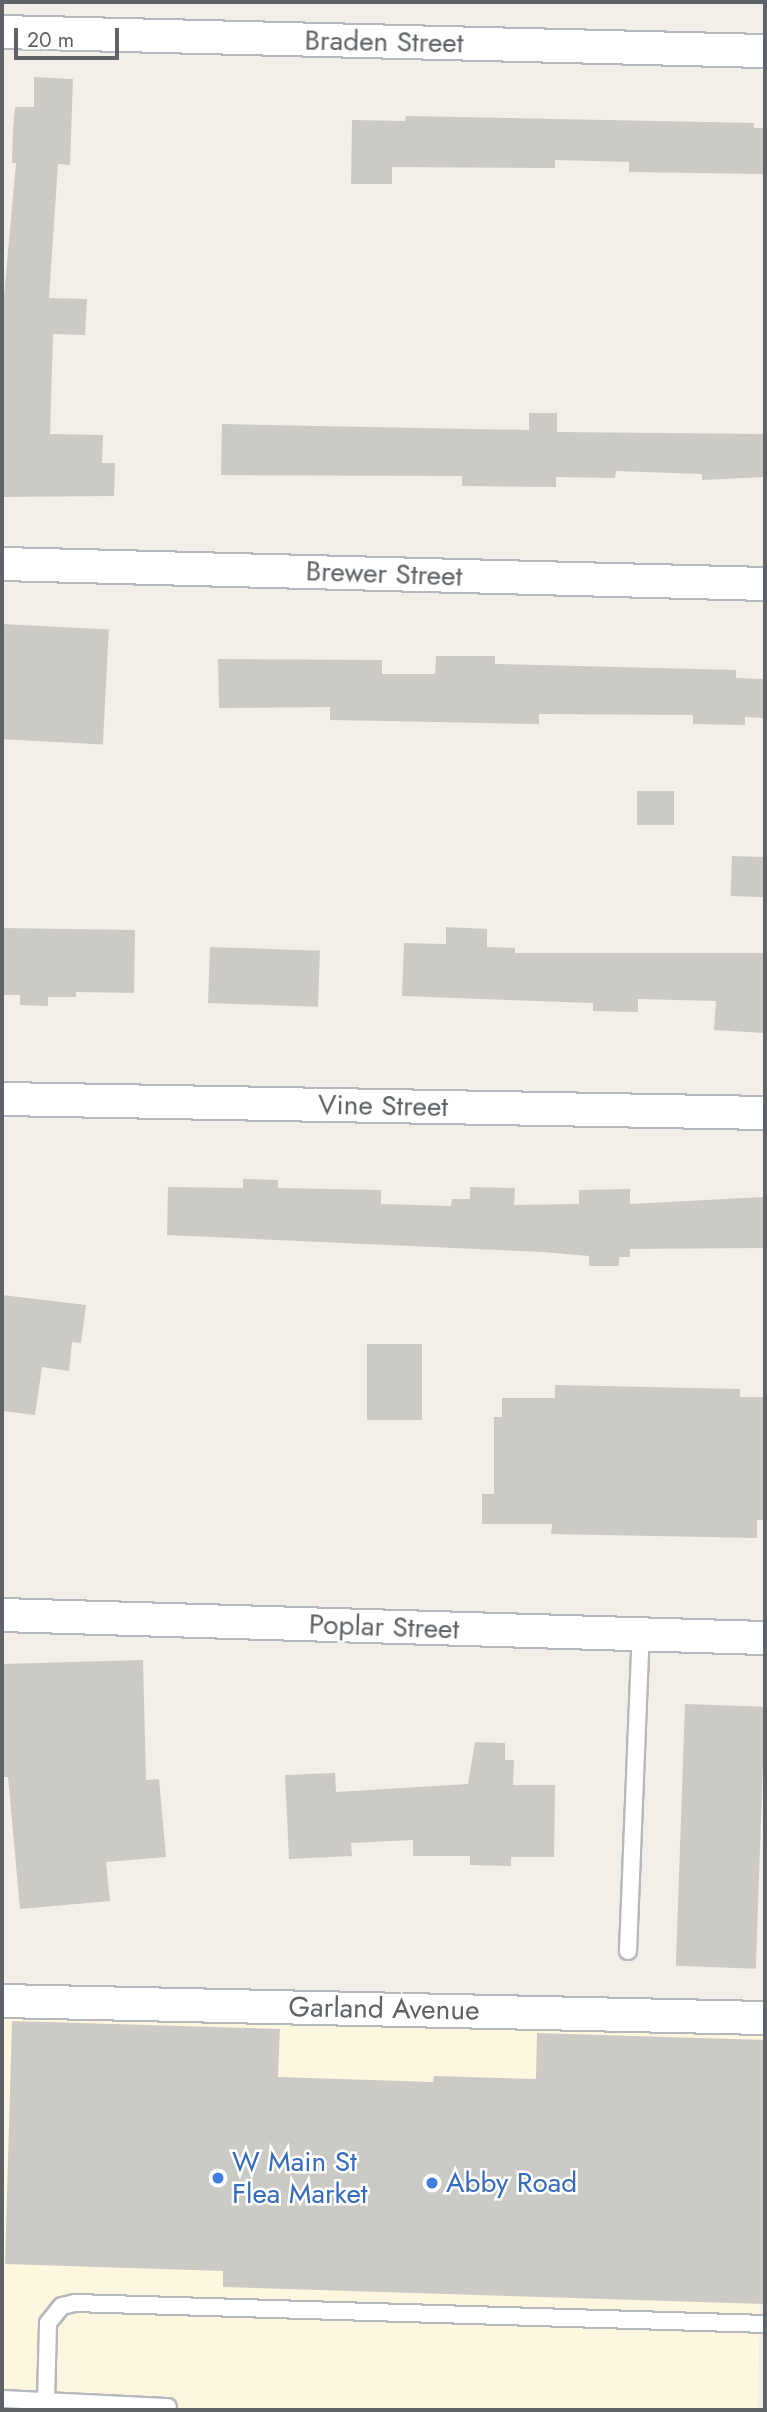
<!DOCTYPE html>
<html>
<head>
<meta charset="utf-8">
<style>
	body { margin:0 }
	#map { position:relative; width:767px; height:2412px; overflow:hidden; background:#f1efe8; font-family:Jost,sans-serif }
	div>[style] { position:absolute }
	.commercial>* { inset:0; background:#fef7e0; transform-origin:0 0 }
	.building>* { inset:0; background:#cccac5; transform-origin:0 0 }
	.roads { filter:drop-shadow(2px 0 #b5b8bc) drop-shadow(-2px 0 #b5b8bc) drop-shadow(0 2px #b5b8bc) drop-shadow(0 -2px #b5b8bc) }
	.lane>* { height:16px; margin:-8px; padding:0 8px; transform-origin:8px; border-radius:8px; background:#fff }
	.street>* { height:32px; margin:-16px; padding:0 16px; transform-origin:16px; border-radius:16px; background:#fff }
	.dots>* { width:19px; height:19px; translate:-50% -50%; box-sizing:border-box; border:4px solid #fff; border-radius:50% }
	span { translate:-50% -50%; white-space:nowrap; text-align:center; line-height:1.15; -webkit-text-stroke:5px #fff; paint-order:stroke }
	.street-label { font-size:28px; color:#5f6368 }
	.shop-label { font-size:28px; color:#366cbe }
	.left { translate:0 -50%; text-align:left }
	.frame { position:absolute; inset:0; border:4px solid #5f6368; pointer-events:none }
	.scale { position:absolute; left:14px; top:28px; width:105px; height:32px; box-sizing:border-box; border:4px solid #5f6368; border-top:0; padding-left:9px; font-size:21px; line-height:24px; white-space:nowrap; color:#5f6368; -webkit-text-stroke:5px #fff; paint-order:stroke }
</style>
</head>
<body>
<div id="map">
	<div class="commercial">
		<i style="left:2px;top:2001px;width:763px;height:409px;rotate:1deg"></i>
	</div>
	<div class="building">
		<i style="clip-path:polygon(34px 77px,73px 79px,70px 165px,58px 164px,49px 298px,87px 299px,85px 335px,53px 334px,50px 434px,103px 435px,102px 463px,115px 463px,114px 496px,2px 497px,4px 296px,16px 163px,12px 163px,13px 130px,15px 107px,34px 107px)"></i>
		<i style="clip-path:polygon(406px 116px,754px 123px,754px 128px,765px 128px,765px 174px,629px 172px,629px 162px,555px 160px,555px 168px,392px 167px,392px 184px,351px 184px,352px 120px,405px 121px)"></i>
		<i style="clip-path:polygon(529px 413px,557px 413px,557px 432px,765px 434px,765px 477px,702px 480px,702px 474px,616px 471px,615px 478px,556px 477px,556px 487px,462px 486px,462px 476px,221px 475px,222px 424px,529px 430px)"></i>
		<i style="left:2px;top:624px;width:107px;height:115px;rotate:3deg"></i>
		<i style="clip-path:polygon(436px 656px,495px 656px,495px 664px,736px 670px,736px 678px,765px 679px,765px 718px,745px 717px,745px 725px,693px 724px,693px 715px,539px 714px,539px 724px,435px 722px,330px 720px,330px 707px,219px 708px,218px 659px,382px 660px,382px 674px,435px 674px)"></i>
		<i style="left:637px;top:791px;width:37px;height:34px"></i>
		<i style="left:732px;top:856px;width:33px;height:40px;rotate:2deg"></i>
		<i style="clip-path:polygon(446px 927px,487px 929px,487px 947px,515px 948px,515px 953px,765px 953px,764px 1033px,714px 1030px,716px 1001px,638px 999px,638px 1012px,593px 1011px,593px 1003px,402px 996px,404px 943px,446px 944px)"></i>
		<i style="clip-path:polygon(2px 928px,135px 930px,134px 993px,76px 992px,76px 997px,48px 997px,48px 1006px,20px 1005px,20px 995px,2px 995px)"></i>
		<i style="left:210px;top:947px;width:110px;height:56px;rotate:2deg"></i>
		<i style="clip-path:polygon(243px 1179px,278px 1180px,278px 1188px,381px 1190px,381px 1204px,451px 1206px,452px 1199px,470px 1199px,470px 1187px,515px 1188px,514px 1205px,579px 1204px,579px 1190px,630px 1189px,630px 1204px,763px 1197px,763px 1248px,630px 1249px,630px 1257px,619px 1257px,619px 1266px,589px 1266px,589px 1256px,543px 1252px,167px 1235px,168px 1187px,243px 1188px)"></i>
		<i style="clip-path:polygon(2px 1295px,86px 1305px,81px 1343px,72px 1342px,69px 1371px,42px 1367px,35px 1415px,2px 1411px)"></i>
		<i style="left:367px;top:1344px;width:55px;height:76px"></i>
		<i style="clip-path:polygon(555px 1385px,740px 1389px,740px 1397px,765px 1397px,765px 1520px,757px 1520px,757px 1538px,551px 1534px,552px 1524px,482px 1524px,482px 1494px,494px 1494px,494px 1417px,502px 1417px,502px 1398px,555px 1398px)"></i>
		<i style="clip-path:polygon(143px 1660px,146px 1780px,159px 1779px,166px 1857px,106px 1862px,110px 1901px,20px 1909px,8px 1777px,2px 1777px,2px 1664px)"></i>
		<i style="left:685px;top:1704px;width:80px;height:262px;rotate:2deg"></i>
		<i style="clip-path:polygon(475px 1742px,505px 1743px,505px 1760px,514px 1760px,513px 1785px,555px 1785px,554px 1857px,511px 1857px,511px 1866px,470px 1865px,470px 1856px,413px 1856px,413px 1840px,351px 1843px,352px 1856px,289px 1859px,285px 1775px,335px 1773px,336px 1792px,468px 1784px)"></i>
		<i style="clip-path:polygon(12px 2021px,280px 2029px,278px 2077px,433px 2082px,434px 2076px,536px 2079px,537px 2033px,765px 2040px,765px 2304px,223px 2287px,223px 2271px,5px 2264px)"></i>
	</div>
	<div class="roads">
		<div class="lane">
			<i style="left:628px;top:1951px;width:317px;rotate:-87.7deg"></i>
			<i style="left:2px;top:2399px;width:166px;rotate:2.8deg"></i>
			<i style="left:46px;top:2401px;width:78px;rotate:-88.5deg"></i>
			<i style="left:48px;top:2323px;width:22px;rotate:-51deg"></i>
			<i style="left:62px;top:2306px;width:13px;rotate:-13deg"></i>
			<i style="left:75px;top:2303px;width:690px;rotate:1.74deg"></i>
		</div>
		<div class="street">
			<i style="left:2px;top:32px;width:763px;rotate:1.43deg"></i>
			<i style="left:2px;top:564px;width:763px;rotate:1.5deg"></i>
			<i style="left:2px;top:1099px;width:763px;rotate:1.05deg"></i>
			<i style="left:2px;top:1615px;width:763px;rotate:1.73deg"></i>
			<i style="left:2px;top:2001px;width:763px;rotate:1.28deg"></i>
		</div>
	</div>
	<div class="dots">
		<i style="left:218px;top:2178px;background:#3f7fe0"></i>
		<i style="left:432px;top:2183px;background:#3f7fe0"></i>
	</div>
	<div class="street-label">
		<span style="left:384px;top:42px;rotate:1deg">Braden Street</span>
		<span style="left:384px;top:574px;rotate:2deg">Brewer Street</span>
		<span style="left:383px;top:1106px;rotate:1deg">Vine Street</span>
		<span style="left:384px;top:1627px;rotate:2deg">Poplar Street</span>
		<span style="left:384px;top:2009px;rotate:1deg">Garland Avenue</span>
	</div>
	<div class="shop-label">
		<span class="left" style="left:232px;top:2178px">W Main St<br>Flea Market</span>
		<span class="left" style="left:446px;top:2183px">Abby Road</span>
	</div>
	<div class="frame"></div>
	<div class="scale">20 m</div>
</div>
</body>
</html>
